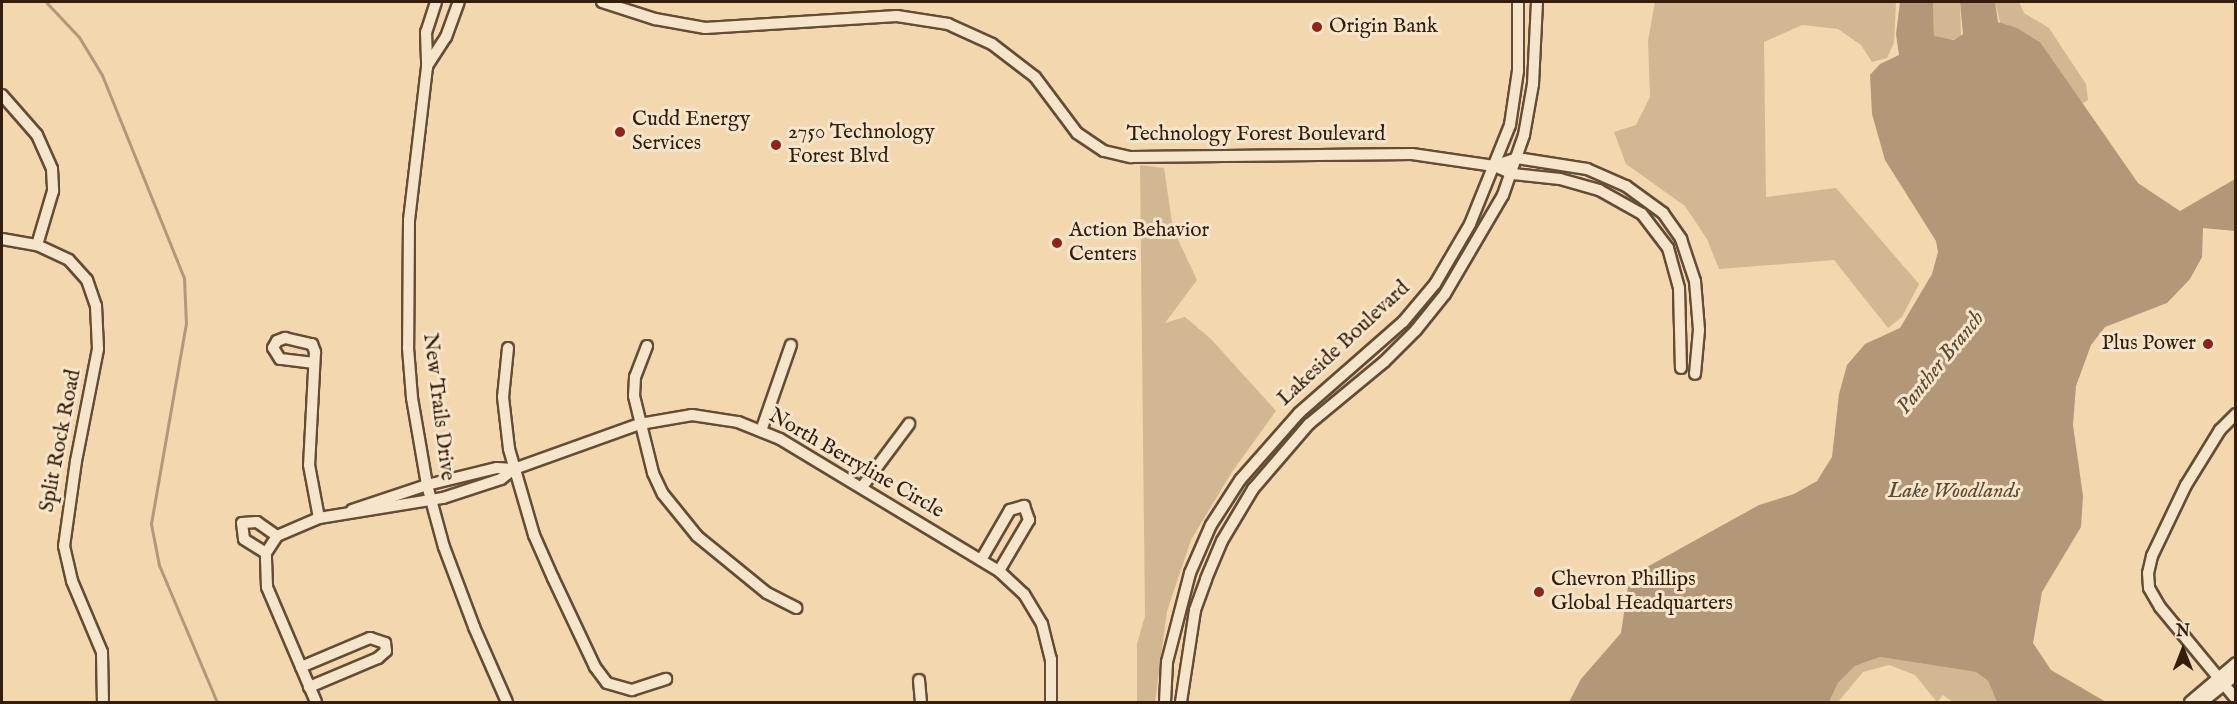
<!DOCTYPE html>
<html>
<head>
<meta charset="utf-8">
<style>
	body { margin:0 }
	#map { position:relative; width:2237px; height:704px; overflow:hidden; background:#f2d7af; font-family:"IM FELL English",serif }
	div>[style] { position:absolute }
	.green>* { inset:0; background:#d2b793 }
	.water>* { inset:0; background:#b29878 }
	.stream>* { height:3px; margin:-1.5px; padding:0 1.5px; transform-origin:1.5px; border-radius:1.5px; background:#b29878 }
	.roads { filter:drop-shadow(2px 0 #644c35) drop-shadow(-2px 0 #644c35) drop-shadow(0 2px #644c35) drop-shadow(0 -2px #644c35) }
	.minor>* { height:10px; margin:-5px; padding:0 5px; transform-origin:5px; border-radius:5px; background:#f7e5cb }
	.dots>* { width:16px; height:16px; translate:-50% -50%; box-sizing:border-box; border:3px solid #f7e5cb; border-radius:50% }
	span { translate:-50% -50%; white-space:nowrap; text-align:center; line-height:1.15; -webkit-text-stroke:6px #f7e5cb; paint-order:stroke }
	.poi-label { font-size:21px; color:#351d0c }
	.left { translate:0 -50%; text-align:left }
	.right { translate:-100% -50%; text-align:right }
	.street-label { font-size:21px; color:#351d0c }
	.water-label { font-size:22px; color:#614832; font-style:italic }
	.frame { position:absolute; inset:0; border:3px solid #351d0c; pointer-events:none }
	.north { position:absolute; left:2153px; top:620px; width:60px; height:60px; -webkit-text-stroke:4px #f7e5cb; paint-order:stroke; rotate:0deg; font-size:16px; font-weight:700; line-height:24px; text-align:center; color:#351d0c }
	.north::after { content:''; display:block; margin:auto; width:21px; height:27px; background:#351d0c; clip-path:polygon(50% 0,100% 100%,50% 72%,0 100%) }
</style>
</head>
<body>
<div id="map">
	<div class="green">
		<i style="clip-path:polygon(1655px 2px,1896px 2px,1894px 43px,1887px 58px,1872px 62px,1861px 45px,1838px 29px,1802px 25px,1764px 42px,1766px 197px,1836px 188px,1919px 284px,1902px 317px,1888px 328px,1834px 260px,1719px 269px,1707px 239px,1685px 206px,1626px 164px,1614px 132px,1636px 125px,1650px 97px,1648px 41px)"></i>
		<i style="clip-path:polygon(1933px 2px,1960px 2px,1961px 39px,1942px 40px,1934px 36px)"></i>
		<i style="clip-path:polygon(1995px 2px,2019px 2px,2024px 13px,2049px 28px,2086px 84px,2088px 100px,2082px 104px,2040px 42px,2017px 28px,2001px 26px)"></i>
		<i style="clip-path:polygon(1140px 165px,1164px 168px,1173px 229px,1197px 280px,1165px 323px,1185px 317px,1211px 339px,1276px 411px,1232px 472px,1191px 540px,1167px 611px,1155px 702px,1137px 702px,1137px 644px,1145px 616px)"></i>
		<i style="clip-path:polygon(1880px 657px,1976px 672px,1988px 681px,1997px 702px,1953px 702px,1943px 695px,1937px 702px,1915px 675px,1889px 665px,1863px 672px,1838px 702px,1829px 702px,1838px 683px,1855px 666px)"></i>
	</div>
	<div class="water">
		<i style="clip-path:polygon(1900px 2px,1933px 2px,1934px 36px,1954px 40px,1963px 34px,1960px 2px,1995px 2px,1998px 22px,2017px 28px,2040px 42px,2138px 183px,2180px 211px,2235px 179px,2235px 231px,2203px 228px,2202px 257px,2190px 279px,2167px 303px,2105px 327px,2091px 345px,2076px 386px,2073px 425px,2083px 496px,2081px 527px,2042px 592px,2033px 643px,2051px 670px,2106px 702px,1997px 702px,1988px 681px,1976px 672px,1880px 657px,1855px 666px,1838px 683px,1829px 702px,1569px 702px,1581px 679px,1621px 633px,1628px 586px,1638px 572px,1759px 505px,1794px 494px,1817px 481px,1832px 457px,1839px 394px,1847px 365px,1865px 344px,1900px 328px,1932px 274px,1938px 252px,1936px 241px,1885px 160px,1872px 114px,1870px 75px,1880px 64px,1899px 55px,1896px 34px)"></i>
	</div>
	<div class="stream">
		<i style="left:46px;top:2px;width:48px;rotate:46.7deg"></i>
		<i style="left:79px;top:37px;width:44px;rotate:58.8deg"></i>
		<i style="left:102px;top:75px;width:219px;rotate:68deg"></i>
		<i style="left:184px;top:278px;width:45px;rotate:87.5deg"></i>
		<i style="left:186px;top:323px;width:204px;rotate:99.9deg"></i>
		<i style="left:151px;top:524px;width:42px;rotate:79deg"></i>
		<i style="left:159px;top:565px;width:149px;rotate:67.1deg"></i>
	</div>
	<div class="roads">
		<div class="minor">
			<i style="left:436px;top:2px;width:32px;rotate:108deg"></i>
			<i style="left:426px;top:32px;width:35px;rotate:88deg"></i>
			<i style="left:427px;top:67px;width:154px;rotate:96.7deg"></i>
			<i style="left:409px;top:220px;width:128px;rotate:90.4deg"></i>
			<i style="left:408px;top:348px;width:50px;rotate:85.4deg"></i>
			<i style="left:412px;top:398px;width:88px;rotate:80.2deg"></i>
			<i style="left:427px;top:485px;width:64px;rotate:74.7deg"></i>
			<i style="left:444px;top:547px;width:85px;rotate:69.4deg"></i>
			<i style="left:474px;top:627px;width:82px;rotate:66.3deg"></i>
			<i style="left:602px;top:2px;width:56px;rotate:17.8deg"></i>
			<i style="left:655px;top:19px;width:51px;rotate:10.2deg"></i>
			<i style="left:705px;top:28px;width:192px;rotate:-3.6deg"></i>
			<i style="left:897px;top:16px;width:52px;rotate:8.9deg"></i>
			<i style="left:948px;top:24px;width:48px;rotate:24.4deg"></i>
			<i style="left:992px;top:44px;width:54px;rotate:37.5deg"></i>
			<i style="left:1035px;top:77px;width:70px;rotate:53.1deg"></i>
			<i style="left:1077px;top:133px;width:32px;rotate:34deg"></i>
			<i style="left:1104px;top:151px;width:28px;rotate:13deg"></i>
			<i style="left:1131px;top:157px;width:281px;rotate:-0.6deg"></i>
			<i style="left:1412px;top:154px;width:83px;rotate:8.3deg"></i>
			<i style="left:1494px;top:166px;width:21px;rotate:23deg"></i>
			<i style="left:1513px;top:174px;width:47px;rotate:6.1deg"></i>
			<i style="left:1560px;top:179px;width:41px;rotate:15.8deg"></i>
			<i style="left:1599px;top:190px;width:49px;rotate:29.2deg"></i>
			<i style="left:1642px;top:214px;width:43px;rotate:52.6deg"></i>
			<i style="left:1668px;top:248px;width:41px;rotate:74.6deg"></i>
			<i style="left:1679px;top:288px;width:80px;rotate:88.6deg"></i>
			<i style="left:427px;top:66px;width:35px;rotate:-57deg"></i>
			<i style="left:446px;top:37px;width:37px;rotate:-70deg"></i>
			<i style="left:2px;top:95px;width:53px;rotate:48.8deg"></i>
			<i style="left:37px;top:135px;width:37px;rotate:66deg"></i>
			<i style="left:52px;top:169px;width:22px;rotate:87deg"></i>
			<i style="left:53px;top:191px;width:56px;rotate:106.5deg"></i>
			<i style="left:1494px;top:166px;width:24px;rotate:-19deg"></i>
			<i style="left:1517px;top:158px;width:71px;rotate:8.9deg"></i>
			<i style="left:1587px;top:169px;width:43px;rotate:23.6deg"></i>
			<i style="left:1626px;top:186px;width:46px;rotate:36.1deg"></i>
			<i style="left:1663px;top:213px;width:32px;rotate:55deg"></i>
			<i style="left:1681px;top:239px;width:44px;rotate:71.6deg"></i>
			<i style="left:1695px;top:281px;width:49px;rotate:85.3deg"></i>
			<i style="left:1699px;top:330px;width:44px;rotate:95.2deg"></i>
			<i style="left:2px;top:239px;width:36px;rotate:10deg"></i>
			<i style="left:37px;top:245px;width:35px;rotate:25deg"></i>
			<i style="left:69px;top:260px;width:27px;rotate:48deg"></i>
			<i style="left:87px;top:280px;width:28px;rotate:71deg"></i>
			<i style="left:96px;top:306px;width:43px;rotate:87.3deg"></i>
			<i style="left:98px;top:349px;width:114px;rotate:101.1deg"></i>
			<i style="left:76px;top:461px;width:86px;rotate:98deg"></i>
			<i style="left:64px;top:546px;width:36px;rotate:77deg"></i>
			<i style="left:72px;top:581px;width:77px;rotate:67.1deg"></i>
			<i style="left:102px;top:652px;width:50px;rotate:88.9deg"></i>
			<i style="left:647px;top:346px;width:33px;rotate:111deg"></i>
			<i style="left:635px;top:377px;width:19px;rotate:93deg"></i>
			<i style="left:634px;top:396px;width:79px;rotate:76.1deg"></i>
			<i style="left:653px;top:473px;width:23px;rotate:65deg"></i>
			<i style="left:663px;top:494px;width:54px;rotate:51deg"></i>
			<i style="left:697px;top:536px;width:90px;rotate:39.2deg"></i>
			<i style="left:767px;top:593px;width:33px;rotate:27deg"></i>
			<i style="left:508px;top:348px;width:49px;rotate:95.8deg"></i>
			<i style="left:503px;top:397px;width:52px;rotate:83.4deg"></i>
			<i style="left:509px;top:449px;width:90px;rotate:73.8deg"></i>
			<i style="left:534px;top:535px;width:47px;rotate:66.2deg"></i>
			<i style="left:553px;top:578px;width:98px;rotate:64.7deg"></i>
			<i style="left:595px;top:667px;width:20px;rotate:53deg"></i>
			<i style="left:607px;top:683px;width:26px;rotate:16deg"></i>
			<i style="left:632px;top:690px;width:36px;rotate:-18deg"></i>
			<i style="left:314px;top:363px;width:34px;rotate:-173deg"></i>
			<i style="left:280px;top:359px;width:13px;rotate:-122deg"></i>
			<i style="left:273px;top:348px;width:8px;rotate:-60deg"></i>
			<i style="left:277px;top:341px;width:9px;rotate:-21deg"></i>
			<i style="left:285px;top:338px;width:28px;rotate:13deg"></i>
			<i style="left:312px;top:344px;width:9px;rotate:69deg"></i>
			<i style="left:315px;top:352px;width:113px;rotate:93deg"></i>
			<i style="left:309px;top:465px;width:54px;rotate:79.3deg"></i>
			<i style="left:2236px;top:414px;width:23px;rotate:135deg"></i>
			<i style="left:2220px;top:430px;width:65px;rotate:121.7deg"></i>
			<i style="left:2186px;top:485px;width:79px;rotate:115.6deg"></i>
			<i style="left:2152px;top:556px;width:17px;rotate:103deg"></i>
			<i style="left:2148px;top:573px;width:15px;rotate:86deg"></i>
			<i style="left:2149px;top:588px;width:22px;rotate:60deg"></i>
			<i style="left:2160px;top:607px;width:119px;rotate:50.4deg"></i>
			<i style="left:761px;top:431px;width:91px;rotate:-70.8deg"></i>
			<i style="left:862px;top:487px;width:79px;rotate:-53.3deg"></i>
			<i style="left:352px;top:510px;width:79px;rotate:-18.4deg"></i>
			<i style="left:427px;top:485px;width:72px;rotate:-13.7deg"></i>
			<i style="left:497px;top:468px;width:17px;rotate:3deg"></i>
			<i style="left:266px;top:553px;width:26px;rotate:-148deg"></i>
			<i style="left:244px;top:539px;width:16px;rotate:-97deg"></i>
			<i style="left:242px;top:523px;width:15px;rotate:-4deg"></i>
			<i style="left:257px;top:522px;width:24px;rotate:35deg"></i>
			<i style="left:981px;top:560px;width:58px;rotate:-59.9deg"></i>
			<i style="left:1010px;top:510px;width:15px;rotate:-16deg"></i>
			<i style="left:1024px;top:506px;width:15px;rotate:70deg"></i>
			<i style="left:1029px;top:520px;width:59px;rotate:120.5deg"></i>
			<i style="left:301px;top:667px;width:75px;rotate:-22.8deg"></i>
			<i style="left:370px;top:638px;width:16px;rotate:18deg"></i>
			<i style="left:385px;top:643px;width:8px;rotate:83deg"></i>
			<i style="left:386px;top:651px;width:11px;rotate:139deg"></i>
			<i style="left:378px;top:658px;width:75px;rotate:157.2deg"></i>
			<i style="left:919px;top:680px;width:22px;rotate:85deg"></i>
			<i style="left:316px;top:702px;width:125px;rotate:-113.1deg"></i>
			<i style="left:267px;top:587px;width:34px;rotate:-92deg"></i>
			<i style="left:266px;top:553px;width:20px;rotate:-57deg"></i>
			<i style="left:277px;top:536px;width:46px;rotate:-23.2deg"></i>
			<i style="left:319px;top:518px;width:126px;rotate:-9.2deg"></i>
			<i style="left:443px;top:498px;width:61px;rotate:-18.1deg"></i>
			<i style="left:501px;top:479px;width:16px;rotate:-38deg"></i>
			<i style="left:514px;top:469px;width:134px;rotate:-19.7deg"></i>
			<i style="left:640px;top:424px;width:53px;rotate:-9.8deg"></i>
			<i style="left:692px;top:415px;width:47px;rotate:8.7deg"></i>
			<i style="left:738px;top:422px;width:45px;rotate:22deg"></i>
			<i style="left:780px;top:439px;width:256px;rotate:31.1deg"></i>
			<i style="left:999px;top:571px;width:34px;rotate:43deg"></i>
			<i style="left:1024px;top:594px;width:35px;rotate:59deg"></i>
			<i style="left:1042px;top:624px;width:36px;rotate:76deg"></i>
			<i style="left:1051px;top:659px;width:43px;rotate:90deg"></i>
			<i style="left:1165px;top:702px;width:40px;rotate:-87.1deg"></i>
			<i style="left:1167px;top:662px;width:92px;rotate:-75.5deg"></i>
			<i style="left:1190px;top:573px;width:52px;rotate:-66.4deg"></i>
			<i style="left:1211px;top:525px;width:54px;rotate:-57.2deg"></i>
			<i style="left:1240px;top:480px;width:89px;rotate:-48.6deg"></i>
			<i style="left:1299px;top:413px;width:138px;rotate:-41.2deg"></i>
			<i style="left:1403px;top:322px;width:50px;rotate:-49.9deg"></i>
			<i style="left:1435px;top:284px;width:69px;rotate:-59.7deg"></i>
			<i style="left:1470px;top:224px;width:107px;rotate:-68deg"></i>
			<i style="left:1510px;top:125px;width:55px;rotate:-81.6deg"></i>
			<i style="left:1518px;top:71px;width:69px;rotate:-90deg"></i>
			<i style="left:1181px;top:702px;width:93px;rotate:-81.3deg"></i>
			<i style="left:1195px;top:610px;width:33px;rotate:-70deg"></i>
			<i style="left:1206px;top:579px;width:41px;rotate:-67.2deg"></i>
			<i style="left:1222px;top:541px;width:61px;rotate:-59.2deg"></i>
			<i style="left:1253px;top:489px;width:86px;rotate:-49.3deg"></i>
			<i style="left:1309px;top:424px;width:97px;rotate:-39.6deg"></i>
			<i style="left:1384px;top:362px;width:45px;rotate:-45deg"></i>
			<i style="left:1416px;top:330px;width:46px;rotate:-51.1deg"></i>
			<i style="left:1445px;top:294px;width:115px;rotate:-59.6deg"></i>
			<i style="left:1503px;top:195px;width:64px;rotate:-70.7deg"></i>
			<i style="left:1524px;top:135px;width:52px;rotate:-80deg"></i>
			<i style="left:1533px;top:84px;width:82px;rotate:-87.2deg"></i>
			<i style="left:2190px;top:702px;width:60px;rotate:-40.3deg"></i>
			<i style="left:2202px;top:702px;width:43px;rotate:-38.5deg"></i>
		</div>
	</div>
	<div class="dots">
		<i style="left:1317px;top:27px;background:#8f2418"></i>
		<i style="left:620px;top:132px;background:#8f2418"></i>
		<i style="left:776px;top:145px;background:#8f2418"></i>
		<i style="left:1057px;top:243px;background:#8f2418"></i>
		<i style="left:2208px;top:344px;background:#8f2418"></i>
		<i style="left:1539px;top:592px;background:#8f2418"></i>
	</div>
	<div class="poi-label">
		<span class="left" style="left:1329px;top:27px">Origin Bank</span>
		<span class="left" style="left:632px;top:132px">Cudd Energy<br>Services</span>
		<span class="left" style="left:788px;top:145px">2750 Technology<br>Forest Blvd</span>
		<span class="left" style="left:1069px;top:243px">Action Behavior<br>Centers</span>
		<span class="right" style="left:2196px;top:344px">Plus Power</span>
		<span class="left" style="left:1551px;top:592px">Chevron Phillips<br>Global Headquarters</span>
	</div>
	<div class="street-label">
		<span style="left:1256px;top:135px">Technology Forest Boulevard</span>
		<span style="left:1344px;top:344px;rotate:-43deg">Lakeside Boulevard</span>
		<span style="left:438px;top:407px;rotate:83deg">New Trails Drive</span>
		<span style="left:61px;top:441px;rotate:-79deg">Split Rock Road</span>
		<span style="left:856px;top:464px;rotate:30deg">North Berryline Circle</span>
	</div>
	<div class="water-label">
		<span style="left:1941px;top:363px;rotate:-51deg">Panther Branch</span>
		<span style="left:1954px;top:492px">Lake Woodlands</span>
	</div>
	<div class="frame"></div>
	<div class="north">N</div>
</div>
</body>
</html>
